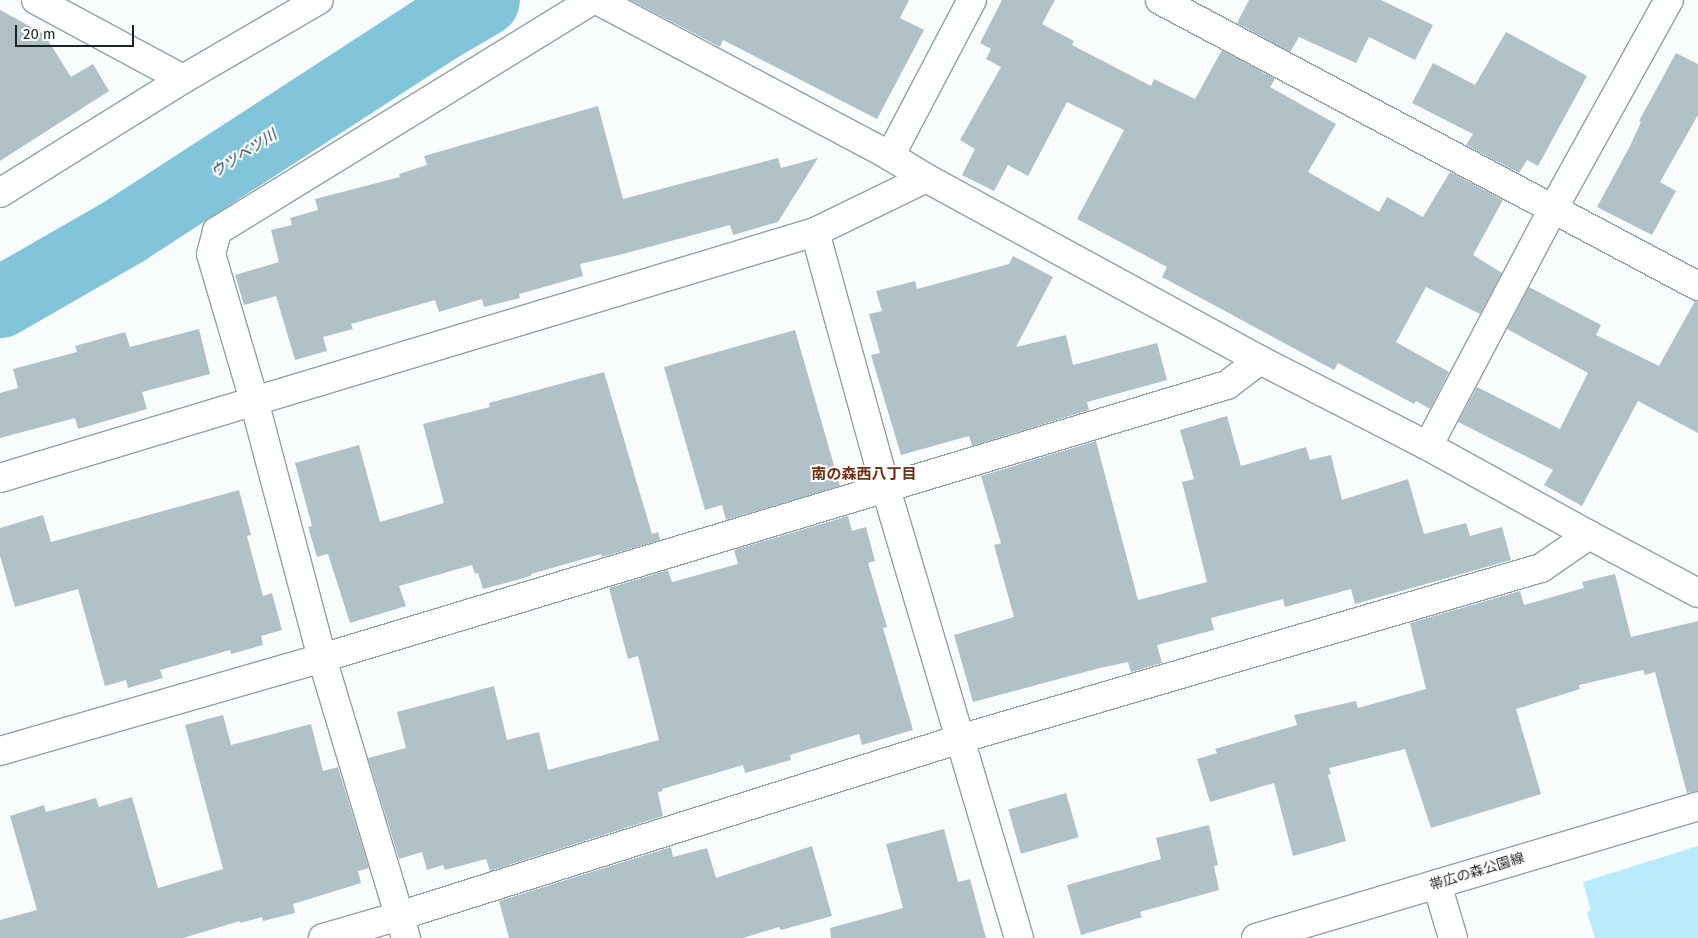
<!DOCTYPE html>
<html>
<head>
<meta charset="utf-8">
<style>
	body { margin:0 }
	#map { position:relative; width:1698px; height:938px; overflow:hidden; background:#f8fcfd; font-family:"Fira Sans","Noto Sans JP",sans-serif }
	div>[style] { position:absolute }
	.green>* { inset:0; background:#b9ebfd }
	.river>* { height:71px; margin:-35.5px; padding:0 35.5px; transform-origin:35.5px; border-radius:35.5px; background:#82c4da }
	.building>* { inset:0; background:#b0c2c8; transform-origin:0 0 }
	.roads { filter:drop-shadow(1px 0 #90a1a8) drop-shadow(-1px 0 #90a1a8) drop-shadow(0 1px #90a1a8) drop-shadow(0 -1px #90a1a8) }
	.minor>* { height:28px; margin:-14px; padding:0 14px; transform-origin:14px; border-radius:14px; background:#fff }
	.secondary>* { height:28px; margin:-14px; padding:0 14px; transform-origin:14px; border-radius:14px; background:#fff }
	span { translate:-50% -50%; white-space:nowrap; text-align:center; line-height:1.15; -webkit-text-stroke:4px #fff; paint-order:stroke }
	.street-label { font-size:14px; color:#1c2325 }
	.water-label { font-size:15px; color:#173741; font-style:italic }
	.neighbourhood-label { font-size:15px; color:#703013; font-weight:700 }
	.scale { position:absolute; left:15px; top:25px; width:119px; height:22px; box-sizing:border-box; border:2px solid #1c2325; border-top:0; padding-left:6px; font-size:15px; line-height:18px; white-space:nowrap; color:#1c2325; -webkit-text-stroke:4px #fff; paint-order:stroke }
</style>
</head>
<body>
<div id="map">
	<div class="green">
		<i style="clip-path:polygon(1698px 846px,1698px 938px,1595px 938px,1587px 912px,1591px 910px,1583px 882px)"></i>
	</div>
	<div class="river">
		<i style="left:0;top:302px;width:144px;rotate:-29.9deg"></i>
		<i style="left:125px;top:230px;width:367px;rotate:-33deg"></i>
		<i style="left:433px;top:30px;width:59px;rotate:-30.5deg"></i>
	</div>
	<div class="building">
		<i style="clip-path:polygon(630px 0,909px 0,900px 18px,924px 30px,877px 119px,723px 40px,720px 47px)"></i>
		<i style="clip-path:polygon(1002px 0,1055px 0,1042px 24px,1074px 41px,1072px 45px,1151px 86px,1154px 79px,1195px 99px,1222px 50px,1275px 79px,1270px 87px,1336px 124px,1308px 172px,1379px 212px,1387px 197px,1423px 217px,1450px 172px,1503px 200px,1473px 255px,1502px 273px,1480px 314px,1426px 287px,1396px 342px,1449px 372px,1430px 409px,1416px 401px,1414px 404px,1338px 363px,1334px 370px,1162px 277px,1167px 267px,1077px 219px,1124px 130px,1067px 102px,1028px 176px,1008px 165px,994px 191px,962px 175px,975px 149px,960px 140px,1001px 67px,986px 59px,991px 49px,980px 43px)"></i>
		<i style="clip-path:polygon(1249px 0,1381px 0,1433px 25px,1415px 60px,1369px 37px,1356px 63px,1299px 37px,1290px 52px,1237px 23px)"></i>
		<i style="clip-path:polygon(0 10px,44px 34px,71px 77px,93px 64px,109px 91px,0 161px)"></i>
		<i style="clip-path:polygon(1506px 32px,1587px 76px,1538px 166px,1527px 160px,1519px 173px,1466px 145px,1473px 134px,1412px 103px,1433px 63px,1475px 85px)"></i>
		<i style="clip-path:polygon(1676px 53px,1698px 64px,1698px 115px,1660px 182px,1676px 191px,1652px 235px,1597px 207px,1630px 146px,1641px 122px,1639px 121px)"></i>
		<i style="clip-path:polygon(598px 106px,623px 199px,778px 158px,781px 168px,818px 158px,778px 222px,733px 235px,730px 225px,623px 254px,580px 264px,583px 276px,519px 294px,520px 298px,484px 307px,482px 299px,439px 312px,435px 300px,351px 324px,353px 329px,323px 337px,327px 351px,295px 360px,276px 296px,244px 305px,235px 275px,279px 262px,271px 230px,292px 225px,290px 218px,318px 210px,315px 199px,400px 177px,399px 174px,427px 165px,424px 156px)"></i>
		<i style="clip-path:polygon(1013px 256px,1053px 277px,1016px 347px,1066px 335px,1073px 365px,1157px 343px,1167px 380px,1087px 402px,1089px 410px,972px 446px,969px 436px,901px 455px,871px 355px,880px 353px,869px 314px,882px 311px,876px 291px,915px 281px,917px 289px,1009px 264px)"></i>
		<i style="clip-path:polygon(1529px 287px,1601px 325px,1596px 335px,1659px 366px,1695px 301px,1698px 302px,1698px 433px,1638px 401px,1582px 506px,1544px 485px,1553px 470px,1458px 422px,1477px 387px,1560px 429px,1588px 373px,1507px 329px)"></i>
		<i style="clip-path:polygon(199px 329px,210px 374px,142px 392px,147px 409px,78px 429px,75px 418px,0 438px,0 393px,18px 388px,13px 369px,77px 352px,75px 346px,125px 332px,130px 347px)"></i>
		<i style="clip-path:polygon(795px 330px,840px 486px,726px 520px,722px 505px,705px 510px,664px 367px)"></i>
		<i style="clip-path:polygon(604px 372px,652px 534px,658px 532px,660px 540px,602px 557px,601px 554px,531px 574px,531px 576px,483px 589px,478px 573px,475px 574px,472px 565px,399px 586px,406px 606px,350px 623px,328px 554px,317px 557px,308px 527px,312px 526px,295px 463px,359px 445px,380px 522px,444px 503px,423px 424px,490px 407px,489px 403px)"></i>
		<i style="clip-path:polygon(1227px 416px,1241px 466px,1306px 447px,1310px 460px,1331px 455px,1342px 500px,1408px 479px,1424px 534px,1466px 523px,1470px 536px,1502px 527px,1511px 560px,1355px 604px,1351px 589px,1285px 607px,1283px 599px,1211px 618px,1214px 630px,1157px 645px,1162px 663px,1131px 672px,1128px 662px,1100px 668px,973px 702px,954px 635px,1014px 617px,994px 545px,1001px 543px,981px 476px,1096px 441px,1138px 600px,1207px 582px,1182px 482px,1194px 479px,1180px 430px)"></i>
		<i style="clip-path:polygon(239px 490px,251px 535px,247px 536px,263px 596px,272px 593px,282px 630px,261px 636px,263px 645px,231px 654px,230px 650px,160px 670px,163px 678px,128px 688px,126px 680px,105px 686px,78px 589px,15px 607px,0 556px,0 528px,43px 515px,51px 542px)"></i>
		<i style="clip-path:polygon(848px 516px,852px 531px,866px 527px,875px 561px,868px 563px,887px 627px,883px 628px,913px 730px,862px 745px,859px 734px,790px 755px,791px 760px,745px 773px,743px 765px,662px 789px,663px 791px,658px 792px,663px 816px,490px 871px,486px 859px,445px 870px,443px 865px,427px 870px,422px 852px,399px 859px,368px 758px,406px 748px,397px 712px,494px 686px,507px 740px,539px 732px,548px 770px,659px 740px,638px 656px,628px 659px,609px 588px,668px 570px,672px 582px,738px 564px,734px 550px)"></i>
		<i style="clip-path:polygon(1615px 574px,1631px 637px,1698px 621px,1698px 791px,1687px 793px,1655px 672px,1645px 675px,1643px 670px,1579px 685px,1580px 689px,1516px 709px,1541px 794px,1431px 828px,1405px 749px,1329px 768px,1331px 774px,1328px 775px,1346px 841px,1293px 856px,1274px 783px,1210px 802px,1197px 759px,1217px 753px,1215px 749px,1297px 725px,1294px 715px,1356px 701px,1358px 708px,1426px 689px,1410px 623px,1520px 591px,1524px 605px,1584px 588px,1582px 582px)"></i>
		<i style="clip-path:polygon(223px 715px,231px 745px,311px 724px,323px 771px,338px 767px,369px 868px,358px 871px,361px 883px,293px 904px,295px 913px,263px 921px,262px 917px,240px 923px,240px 921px,183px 938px,0 938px,0 920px,37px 910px,10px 816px,44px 805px,46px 812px,96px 798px,99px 807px,132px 797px,158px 888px,223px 869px,185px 725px)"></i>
		<i style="left:1066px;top:793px;width:46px;height:60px;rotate:74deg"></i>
		<i style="clip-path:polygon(1209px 825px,1218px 865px,1214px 866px,1219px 890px,1140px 912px,1142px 917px,1081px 935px,1067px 885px,1161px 859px,1156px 838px)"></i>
		<i style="clip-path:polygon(944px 829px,958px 882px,970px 879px,986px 938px,831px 938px,830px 928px,903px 908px,886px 844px)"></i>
		<i style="clip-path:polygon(812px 846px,832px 916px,781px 930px,779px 927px,743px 938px,509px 938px,499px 901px,671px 847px,673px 857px,707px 848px,716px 878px)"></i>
	</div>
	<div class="roads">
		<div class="minor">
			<i style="left:36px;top:0;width:167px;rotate:28.3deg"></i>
			<i style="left:597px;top:0;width:332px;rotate:28deg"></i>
			<i style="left:890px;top:156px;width:42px;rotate:31.4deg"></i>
			<i style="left:926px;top:178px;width:380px;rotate:28.6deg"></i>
			<i style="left:1260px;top:360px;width:189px;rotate:27.1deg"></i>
			<i style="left:1428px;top:446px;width:184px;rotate:28.9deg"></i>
			<i style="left:1589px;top:535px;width:123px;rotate:28deg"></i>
			<i style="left:1160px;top:0;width:609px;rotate:28deg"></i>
			<i style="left:890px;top:156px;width:176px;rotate:-62.3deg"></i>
			<i style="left:0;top:193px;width:216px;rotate:-31.9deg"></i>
			<i style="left:183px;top:79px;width:157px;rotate:-30.2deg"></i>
			<i style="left:815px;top:232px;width:267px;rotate:74.6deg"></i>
			<i style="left:886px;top:489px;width:468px;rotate:73.5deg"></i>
			<i style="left:1428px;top:446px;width:268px;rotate:-62.2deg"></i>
			<i style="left:1553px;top:209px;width:239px;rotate:-61deg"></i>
			<i style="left:0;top:478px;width:851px;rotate:-16.8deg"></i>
			<i style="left:815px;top:232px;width:123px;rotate:-25.9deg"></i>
			<i style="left:0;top:751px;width:335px;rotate:-16.1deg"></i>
			<i style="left:322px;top:658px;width:945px;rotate:-16.79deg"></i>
			<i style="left:1227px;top:385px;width:41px;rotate:-37.1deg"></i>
			<i style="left:1437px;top:884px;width:56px;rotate:73.5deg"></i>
			<i style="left:323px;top:938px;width:79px;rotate:-16.1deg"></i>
			<i style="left:399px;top:916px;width:588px;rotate:-17.51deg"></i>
			<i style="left:960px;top:739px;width:606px;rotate:-16.4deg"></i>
			<i style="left:1541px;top:568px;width:58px;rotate:-34.5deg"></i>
			<i style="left:406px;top:938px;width:292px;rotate:-106.7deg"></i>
			<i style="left:322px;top:658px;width:267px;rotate:-104.8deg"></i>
			<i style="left:254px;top:400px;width:152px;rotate:-106.4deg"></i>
			<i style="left:211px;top:254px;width:24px;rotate:-75deg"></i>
			<i style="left:217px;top:231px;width:440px;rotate:-31.6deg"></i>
		</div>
		<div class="secondary">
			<i style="left:1256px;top:938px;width:461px;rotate:-16.6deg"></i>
		</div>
	</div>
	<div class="street-label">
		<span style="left:1477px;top:872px;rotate:-17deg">帯広の森公園線</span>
	</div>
	<div class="water-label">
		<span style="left:244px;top:154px;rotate:-33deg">ウツベツ川</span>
	</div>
	<div class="neighbourhood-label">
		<span style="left:864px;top:475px">南の森西八丁目</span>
	</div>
	<div class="scale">20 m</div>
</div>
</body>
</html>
